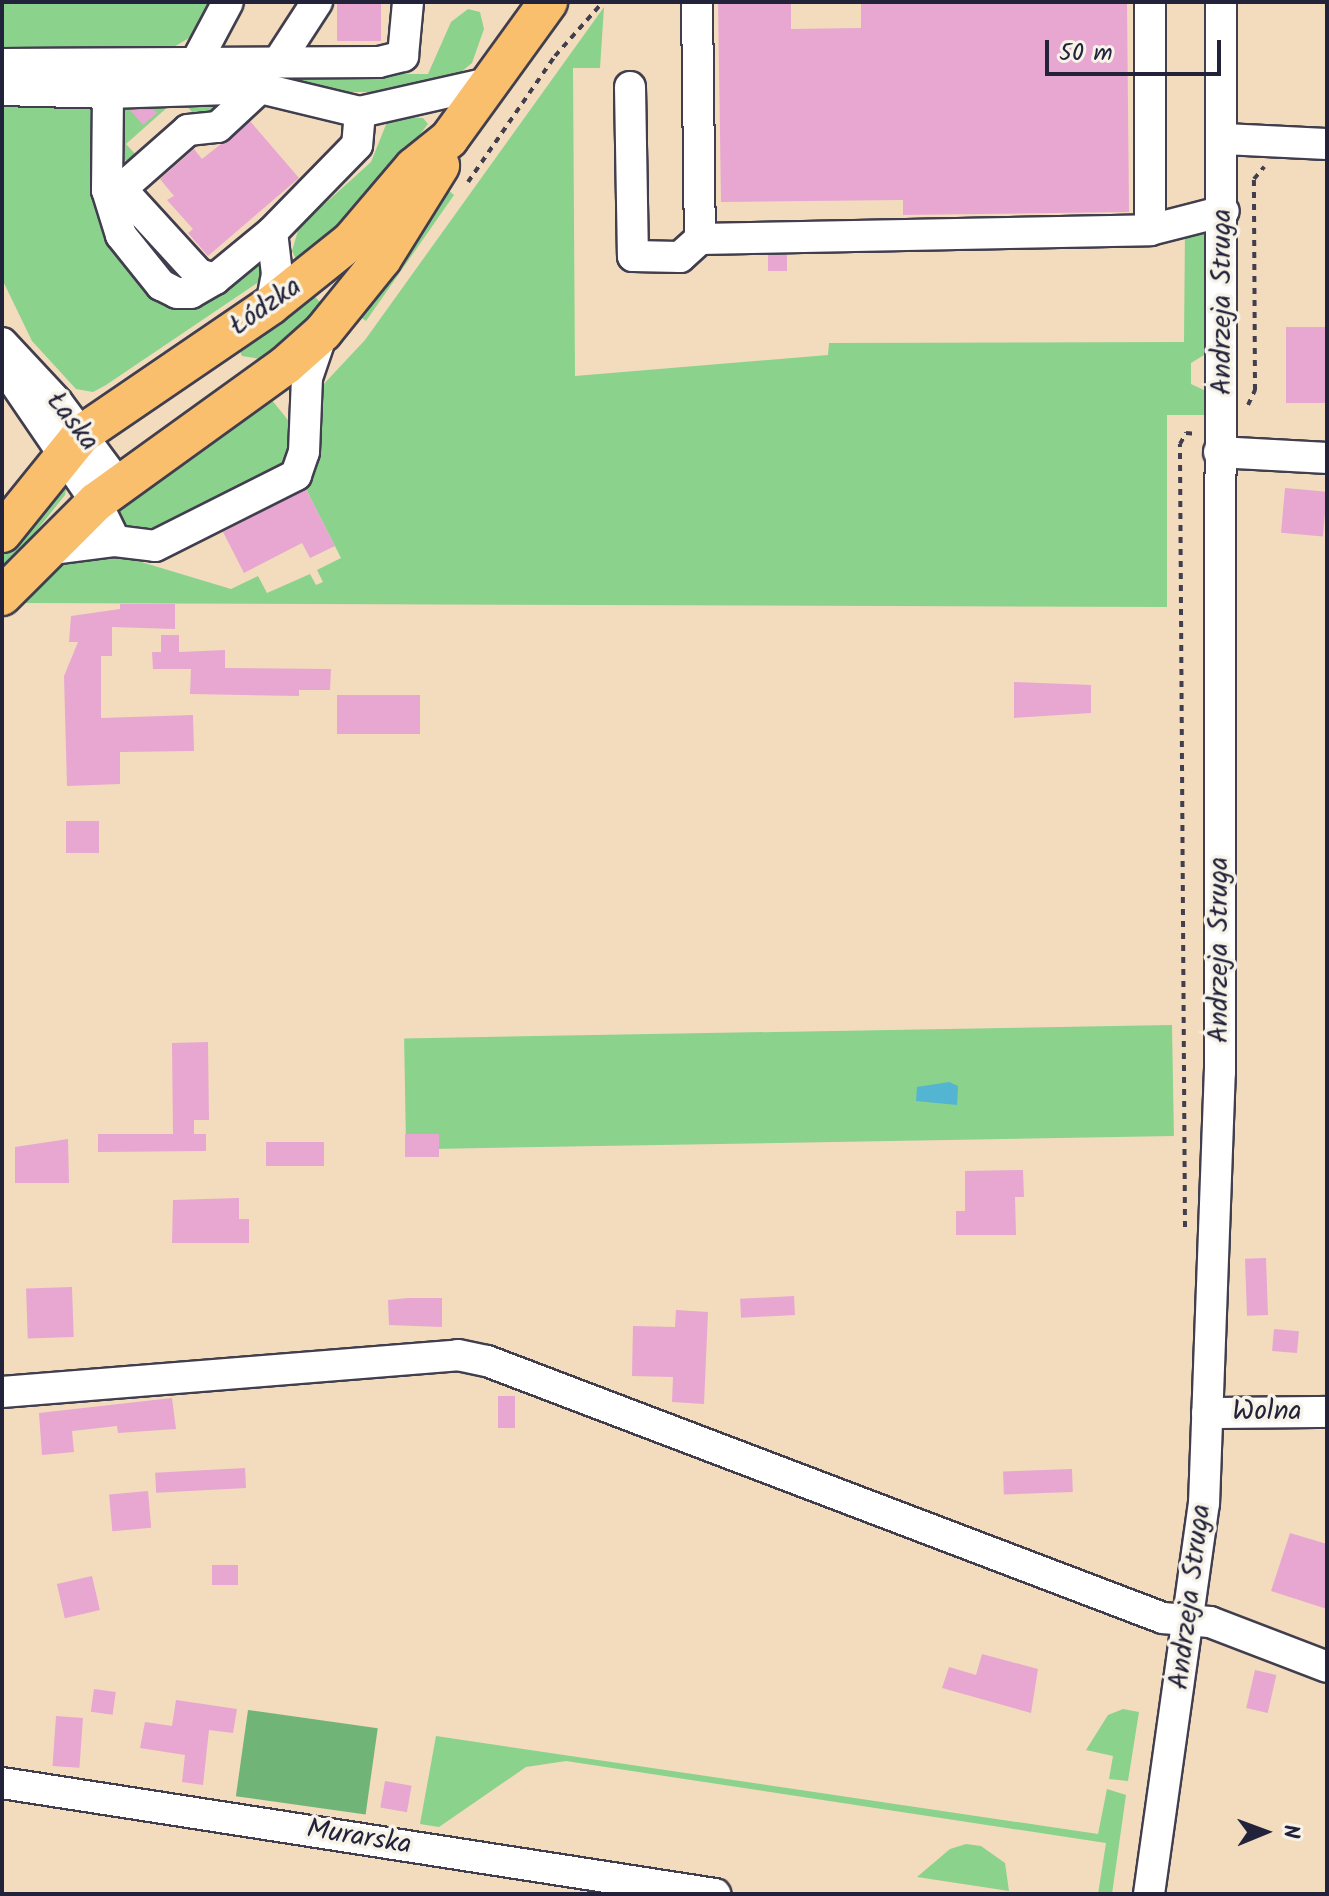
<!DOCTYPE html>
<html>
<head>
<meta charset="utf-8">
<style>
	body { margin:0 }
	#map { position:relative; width:1329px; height:1896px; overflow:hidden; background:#f2dcbd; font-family:Kalam,sans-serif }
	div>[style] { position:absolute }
	.green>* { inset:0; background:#8bd28c; transform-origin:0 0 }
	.forest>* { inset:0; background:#70b478; transform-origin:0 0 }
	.water>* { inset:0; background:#53b5d2 }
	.building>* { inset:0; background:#e7a7d1; transform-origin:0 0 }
	.path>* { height:4px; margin-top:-2px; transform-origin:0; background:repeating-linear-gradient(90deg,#413e4e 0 6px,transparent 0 12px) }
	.roads { filter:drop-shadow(2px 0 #413e4e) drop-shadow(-2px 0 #413e4e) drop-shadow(0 2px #413e4e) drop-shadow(0 -2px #413e4e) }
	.minor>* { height:30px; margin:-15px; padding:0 15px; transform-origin:15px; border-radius:15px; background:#fff }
	.major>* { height:38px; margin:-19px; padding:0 19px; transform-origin:19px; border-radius:19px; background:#f9bf6d }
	span { translate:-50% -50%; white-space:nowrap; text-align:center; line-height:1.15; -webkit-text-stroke:7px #f7f3e8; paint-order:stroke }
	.street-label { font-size:28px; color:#22223b }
	.frame { position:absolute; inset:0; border:4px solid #22223b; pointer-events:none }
	.north { position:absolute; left:1225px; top:1792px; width:80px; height:80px; -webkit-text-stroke:6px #f7f3e8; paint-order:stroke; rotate:89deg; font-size:22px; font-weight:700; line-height:32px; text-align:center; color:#22223b }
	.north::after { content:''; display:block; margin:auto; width:28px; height:36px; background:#22223b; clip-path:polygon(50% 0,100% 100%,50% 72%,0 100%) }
	.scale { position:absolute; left:1045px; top:40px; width:176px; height:36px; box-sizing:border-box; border:4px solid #22223b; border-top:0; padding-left:10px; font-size:24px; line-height:28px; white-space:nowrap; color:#22223b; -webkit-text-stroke:6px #f7f3e8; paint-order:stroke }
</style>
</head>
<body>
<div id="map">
	<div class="green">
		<i style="clip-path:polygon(2px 2px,218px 2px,201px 31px,172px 48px,2px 49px)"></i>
		<i style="clip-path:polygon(604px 7px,600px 68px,573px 68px,575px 376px,828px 355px,829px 343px,1184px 342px,1185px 229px,1200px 228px,1212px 237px,1209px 352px,1191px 363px,1191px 384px,1208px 392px,1212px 415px,1167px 415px,1167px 607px,19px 603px,59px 558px,98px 549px,231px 589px,258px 576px,267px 593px,310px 574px,316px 585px,323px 582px,317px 570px,341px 558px,305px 487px,316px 463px,320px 388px,365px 340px)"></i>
		<i style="clip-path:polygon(468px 9px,480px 12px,484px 29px,472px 63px,450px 81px,413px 92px,318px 92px,163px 74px,428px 74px,451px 22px)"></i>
		<i style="clip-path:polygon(220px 95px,220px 110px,192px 112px,179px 97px,126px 144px,138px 157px,120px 162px,116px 123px,133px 98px)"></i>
		<i style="clip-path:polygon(2px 100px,85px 104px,91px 110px,96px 117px,100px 199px,161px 293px,259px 253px,268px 267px,260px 281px,106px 385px,93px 392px,76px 389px,32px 341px,2px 279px)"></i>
		<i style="clip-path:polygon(403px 117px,423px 118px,428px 124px,366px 204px,297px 261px,292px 251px,299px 227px,371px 162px,387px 122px)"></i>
		<i style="clip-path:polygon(448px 190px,454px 195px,366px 321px,358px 315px)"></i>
		<i style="clip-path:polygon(310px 292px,325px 307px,260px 359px,242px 356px,239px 349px)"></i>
		<i style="clip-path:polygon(271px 399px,292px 425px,285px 466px,159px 534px,122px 529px,110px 512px)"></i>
		<i style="clip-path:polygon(62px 481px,67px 486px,65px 495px,2px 574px,2px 555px,14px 536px)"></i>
		<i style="left:1172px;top:1025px;width:111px;height:768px;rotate:89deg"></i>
		<i style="clip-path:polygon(1123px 1709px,1139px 1712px,1128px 1781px,1109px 1779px,1113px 1756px,1086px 1750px,1108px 1715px)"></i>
		<i style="clip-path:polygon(436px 1736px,1098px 1834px,1107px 1789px,1126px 1795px,1112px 1894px,1098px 1894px,1106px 1843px,566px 1761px,526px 1767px,439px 1827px,420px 1824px)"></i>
		<i style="clip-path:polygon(966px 1844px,981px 1846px,1005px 1863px,1009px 1891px,917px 1877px,950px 1849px)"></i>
	</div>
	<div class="forest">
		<i style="left:248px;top:1710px;width:131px;height:87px;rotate:8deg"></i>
	</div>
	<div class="water">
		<i style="clip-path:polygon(949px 1082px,958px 1086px,957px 1105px,916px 1101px,917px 1087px)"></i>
	</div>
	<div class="building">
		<i style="clip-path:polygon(718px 2px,791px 2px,791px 29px,861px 28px,861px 2px,1127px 2px,1129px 212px,903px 215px,903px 200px,721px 202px)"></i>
		<i style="left:337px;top:3px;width:44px;height:38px"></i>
		<i style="clip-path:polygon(130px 110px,154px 110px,157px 113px,143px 125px)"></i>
		<i style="clip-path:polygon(250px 121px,299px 178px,208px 256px,188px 233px,193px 229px,167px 200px,174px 196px,160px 179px,194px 149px,202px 159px)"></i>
		<i style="left:787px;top:255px;width:16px;height:19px;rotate:90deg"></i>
		<i style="left:1327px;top:327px;width:76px;height:41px;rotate:90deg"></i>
		<i style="left:1285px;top:488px;width:42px;height:45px;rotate:5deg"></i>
		<i style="clip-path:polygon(306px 489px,335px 546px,310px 558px,302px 543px,244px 573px,223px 532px)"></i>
		<i style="clip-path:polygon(120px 604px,175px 604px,175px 629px,112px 627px,112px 656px,101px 656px,101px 718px,193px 715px,194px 751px,120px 752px,120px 784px,67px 786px,64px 676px,78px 642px,69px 642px,71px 616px,120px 609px)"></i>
		<i style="clip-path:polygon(161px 635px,179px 635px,179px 652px,225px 650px,225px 668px,331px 669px,330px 690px,299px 690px,299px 696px,190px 694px,191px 669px,153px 669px,152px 652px,161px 652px)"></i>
		<i style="clip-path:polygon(1014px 682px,1091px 685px,1091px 713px,1014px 718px)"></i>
		<i style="left:420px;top:695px;width:39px;height:83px;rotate:90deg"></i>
		<i style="left:66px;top:821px;width:33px;height:32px"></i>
		<i style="clip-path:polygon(208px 1042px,209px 1120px,194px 1120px,194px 1134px,206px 1134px,206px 1151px,98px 1152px,98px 1134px,173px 1134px,172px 1043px)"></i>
		<i style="left:439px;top:1134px;width:23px;height:34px;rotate:90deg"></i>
		<i style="clip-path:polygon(68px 1139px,69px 1183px,15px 1183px,15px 1147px)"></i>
		<i style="left:266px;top:1142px;width:58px;height:24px"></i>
		<i style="clip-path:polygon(1023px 1170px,1024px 1197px,1015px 1197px,1016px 1235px,956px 1235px,956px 1211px,965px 1211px,965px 1171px)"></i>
		<i style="clip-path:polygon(239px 1198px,239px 1219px,249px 1219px,249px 1243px,172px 1243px,173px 1200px)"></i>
		<i style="left:1266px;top:1258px;width:57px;height:21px;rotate:88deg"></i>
		<i style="left:72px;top:1287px;width:50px;height:46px;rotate:88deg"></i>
		<i style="left:794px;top:1296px;width:19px;height:54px;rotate:87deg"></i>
		<i style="clip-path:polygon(408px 1298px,442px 1298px,442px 1327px,389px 1325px,388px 1300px)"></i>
		<i style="clip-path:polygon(676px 1310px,708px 1312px,704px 1404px,672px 1402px,673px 1377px,632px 1376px,633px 1326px,675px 1327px)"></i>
		<i style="left:1274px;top:1329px;width:25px;height:22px;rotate:5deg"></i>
		<i style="left:498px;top:1396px;width:17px;height:32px"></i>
		<i style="clip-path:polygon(172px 1398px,176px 1429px,118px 1433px,117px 1426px,72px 1431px,74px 1452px,42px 1455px,39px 1413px)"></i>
		<i style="left:245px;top:1468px;width:20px;height:90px;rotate:87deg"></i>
		<i style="left:1072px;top:1469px;width:23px;height:69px;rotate:88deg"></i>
		<i style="left:148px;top:1491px;width:37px;height:39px;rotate:85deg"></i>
		<i style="clip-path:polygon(1290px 1533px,1327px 1544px,1327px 1609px,1271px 1591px)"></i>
		<i style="left:238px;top:1565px;width:20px;height:26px;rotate:90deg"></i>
		<i style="left:92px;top:1576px;width:35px;height:36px;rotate:77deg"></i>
		<i style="clip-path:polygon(982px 1654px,1038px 1669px,1031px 1713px,942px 1688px,949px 1667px,976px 1675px)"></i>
		<i style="left:1255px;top:1670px;width:22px;height:39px;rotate:13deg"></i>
		<i style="left:94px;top:1689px;width:22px;height:23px;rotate:8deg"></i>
		<i style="clip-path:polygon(176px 1700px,237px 1709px,233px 1733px,209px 1730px,203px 1785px,182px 1782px,185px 1755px,140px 1748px,145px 1722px,172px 1726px)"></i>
		<i style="left:56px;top:1716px;width:27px;height:50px;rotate:4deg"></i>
		<i style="left:385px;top:1781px;width:27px;height:27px;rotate:10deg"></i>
	</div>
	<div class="path">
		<i style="left:468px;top:182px;width:153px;rotate:-55.4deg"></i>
		<i style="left:555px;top:56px;width:72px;rotate:-48.4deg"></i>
		<i style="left:1248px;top:405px;width:17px;rotate:-65deg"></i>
		<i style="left:1255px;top:390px;width:211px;rotate:-90.3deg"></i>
		<i style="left:1254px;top:179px;width:16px;rotate:-50deg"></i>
		<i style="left:1185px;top:1227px;width:783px;rotate:-90.37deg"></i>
		<i style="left:1180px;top:444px;width:13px;rotate:-61deg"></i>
		<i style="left:1186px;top:433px;width:11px;rotate:5deg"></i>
	</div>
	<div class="roads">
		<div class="minor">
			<i style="left:697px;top:2px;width:237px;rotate:89.3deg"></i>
			<i style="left:700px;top:239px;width:450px;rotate:-1.1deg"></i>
			<i style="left:1150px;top:230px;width:76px;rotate:-14.4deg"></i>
			<i style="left:1150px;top:2px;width:228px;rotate:90deg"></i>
			<i style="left:278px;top:62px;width:72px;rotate:-57deg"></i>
			<i style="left:2px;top:64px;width:377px;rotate:-0.3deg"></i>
			<i style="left:379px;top:62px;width:25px;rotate:-14deg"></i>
			<i style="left:403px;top:56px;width:54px;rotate:-84.7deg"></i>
			<i style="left:195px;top:64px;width:70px;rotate:-62deg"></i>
			<i style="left:630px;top:87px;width:169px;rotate:89deg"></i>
			<i style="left:633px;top:256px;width:47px;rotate:1.2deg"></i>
			<i style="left:680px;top:257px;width:27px;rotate:-42deg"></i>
			<i style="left:260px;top:88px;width:103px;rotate:13.5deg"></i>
			<i style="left:360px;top:112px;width:33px;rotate:95deg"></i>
			<i style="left:357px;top:145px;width:122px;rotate:134.3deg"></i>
			<i style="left:272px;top:232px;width:74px;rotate:140.5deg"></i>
			<i style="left:215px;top:279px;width:28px;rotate:150deg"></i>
			<i style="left:191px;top:293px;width:14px;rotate:180deg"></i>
			<i style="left:177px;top:293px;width:18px;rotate:-153deg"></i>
			<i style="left:161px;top:285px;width:64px;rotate:-128.7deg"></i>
			<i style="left:121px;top:235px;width:47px;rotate:-107.3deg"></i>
			<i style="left:107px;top:190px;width:97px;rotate:-89.4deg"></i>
			<i style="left:108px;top:93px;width:152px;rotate:-1.9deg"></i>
			<i style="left:2px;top:90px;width:106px;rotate:1.6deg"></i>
			<i style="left:360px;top:112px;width:132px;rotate:-12.7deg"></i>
			<i style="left:1224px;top:139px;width:103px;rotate:2.8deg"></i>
			<i style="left:121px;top:189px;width:115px;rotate:47.5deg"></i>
			<i style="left:199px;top:274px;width:17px;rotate:17deg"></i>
			<i style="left:107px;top:190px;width:14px;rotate:-4deg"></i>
			<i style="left:121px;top:189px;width:89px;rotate:-41.4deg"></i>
			<i style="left:188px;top:130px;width:30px;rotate:-6deg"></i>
			<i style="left:218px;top:127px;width:57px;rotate:-42.9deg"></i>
			<i style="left:271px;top:305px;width:32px;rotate:-79deg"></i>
			<i style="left:277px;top:274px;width:42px;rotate:-96.8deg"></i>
			<i style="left:2px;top:343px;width:81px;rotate:47deg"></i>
			<i style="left:57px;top:402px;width:102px;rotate:53.4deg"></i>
			<i style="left:2px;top:364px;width:167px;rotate:55.7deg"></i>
			<i style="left:96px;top:502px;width:43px;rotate:64deg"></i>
			<i style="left:1219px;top:452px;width:108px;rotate:3.2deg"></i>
			<i style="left:44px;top:550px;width:72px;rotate:-7.2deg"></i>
			<i style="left:115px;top:541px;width:40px;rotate:7.1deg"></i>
			<i style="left:155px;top:546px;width:158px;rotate:-26.7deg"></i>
			<i style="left:296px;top:475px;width:24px;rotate:-71deg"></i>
			<i style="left:304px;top:452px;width:74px;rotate:-87.7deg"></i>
			<i style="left:307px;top:378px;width:46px;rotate:-71.2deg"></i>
			<i style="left:2px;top:1392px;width:457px;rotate:-4.6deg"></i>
			<i style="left:458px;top:1355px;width:30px;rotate:12deg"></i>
			<i style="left:487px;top:1361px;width:723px;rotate:20.82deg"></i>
			<i style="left:1163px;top:1618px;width:47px;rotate:4.9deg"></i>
			<i style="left:1210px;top:1622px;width:125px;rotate:21deg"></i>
			<i style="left:1207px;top:1413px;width:120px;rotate:-0.5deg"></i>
			<i style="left:2px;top:1783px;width:722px;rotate:8.85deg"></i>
			<i style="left:1149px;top:1894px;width:394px;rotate:-82deg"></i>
			<i style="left:1204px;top:1504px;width:431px;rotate:-87.9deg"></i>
			<i style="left:1220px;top:1073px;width:1071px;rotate:-89.95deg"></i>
		</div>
		<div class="major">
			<i style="left:2px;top:533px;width:127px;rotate:-51.1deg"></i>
			<i style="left:82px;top:434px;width:229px;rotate:-34.3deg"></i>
			<i style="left:271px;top:305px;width:102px;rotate:-38.7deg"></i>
			<i style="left:351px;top:241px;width:97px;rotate:-49.6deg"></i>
			<i style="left:414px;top:167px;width:45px;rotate:-38.7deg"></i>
			<i style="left:449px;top:139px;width:169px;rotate:-54.1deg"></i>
			<i style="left:2px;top:596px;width:133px;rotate:-45deg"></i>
			<i style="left:96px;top:502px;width:234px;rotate:-35.8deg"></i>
			<i style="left:286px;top:365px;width:50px;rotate:-41.7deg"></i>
			<i style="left:323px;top:332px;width:94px;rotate:-51.1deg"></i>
			<i style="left:382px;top:259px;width:110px;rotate:-58.1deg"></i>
		</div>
	</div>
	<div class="street-label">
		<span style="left:1223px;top:302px;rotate:-90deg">Andrzeja Struga</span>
		<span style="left:266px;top:307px;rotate:-35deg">Łódzka</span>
		<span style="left:72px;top:422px;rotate:52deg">Łaska</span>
		<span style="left:1220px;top:950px;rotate:-90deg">Andrzeja Struga</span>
		<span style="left:1267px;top:1412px">Wolna</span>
		<span style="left:1191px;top:1597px;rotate:-83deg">Andrzeja Struga</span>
		<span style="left:359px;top:1838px;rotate:9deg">Murarska</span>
	</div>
	<div class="frame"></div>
	<div class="north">N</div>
	<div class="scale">50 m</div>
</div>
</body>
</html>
